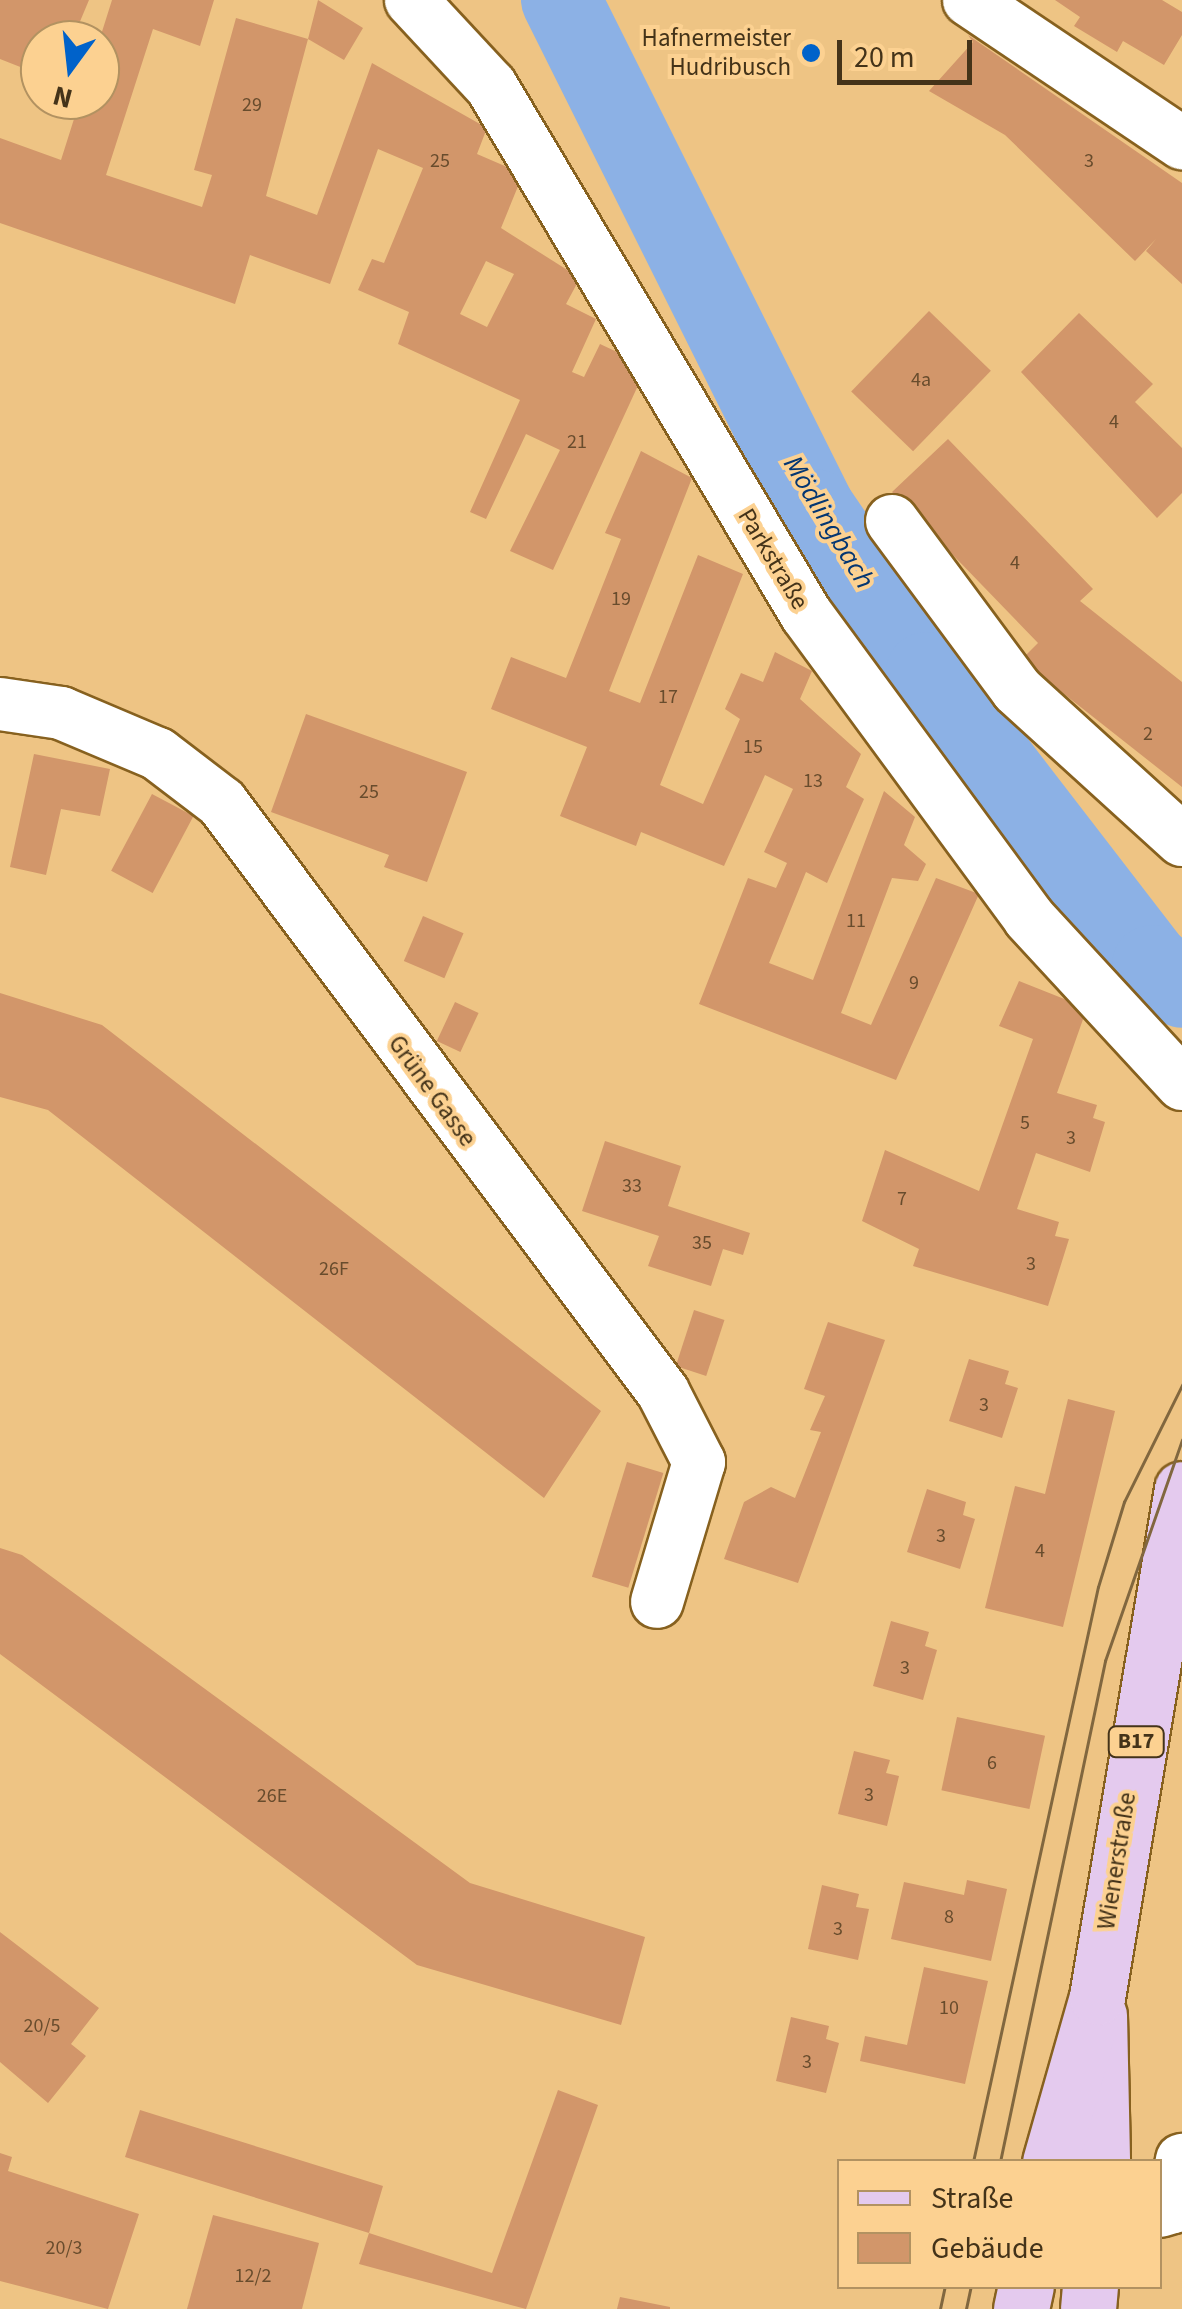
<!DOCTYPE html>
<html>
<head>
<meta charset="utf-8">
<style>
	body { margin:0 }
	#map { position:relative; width:1182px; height:2309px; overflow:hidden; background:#eec484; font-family:"Source Sans 3",sans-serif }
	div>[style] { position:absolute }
	.river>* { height:80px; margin:-40px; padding:0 40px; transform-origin:40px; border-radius:40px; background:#8cb1e5 }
	.building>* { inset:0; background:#d2966a; transform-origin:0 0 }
	.roads { filter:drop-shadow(2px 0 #87611f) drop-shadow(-2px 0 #87611f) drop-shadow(0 2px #87611f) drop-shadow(0 -2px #87611f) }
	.minor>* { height:52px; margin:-26px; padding:0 26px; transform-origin:26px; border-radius:26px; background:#fff }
	.primary>* { height:55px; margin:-27.5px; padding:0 27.5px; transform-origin:27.5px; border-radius:27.5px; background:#e4caee }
	.tram>* { height:2.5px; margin:-1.25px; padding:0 1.25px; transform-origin:1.25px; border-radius:1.25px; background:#81673f }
	.dots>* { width:28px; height:28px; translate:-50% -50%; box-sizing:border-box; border:5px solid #fcd191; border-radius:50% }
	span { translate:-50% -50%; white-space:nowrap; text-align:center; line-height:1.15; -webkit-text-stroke:8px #fcd191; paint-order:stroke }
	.number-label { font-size:20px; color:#684c2d }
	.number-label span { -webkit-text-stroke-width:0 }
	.shield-label span { padding:2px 8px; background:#fcd191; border:2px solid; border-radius:8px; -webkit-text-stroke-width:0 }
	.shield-label { font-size:22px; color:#443319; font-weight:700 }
	.poi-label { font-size:25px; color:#443319 }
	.right { translate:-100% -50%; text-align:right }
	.street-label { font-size:25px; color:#443319 }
	.water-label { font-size:28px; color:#043672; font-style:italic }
	.legend { position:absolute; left:837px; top:2159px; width:325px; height:130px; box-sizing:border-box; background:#fcd191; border:2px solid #b29261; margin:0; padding:12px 18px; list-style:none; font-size:30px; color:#443319 }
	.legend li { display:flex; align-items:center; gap:20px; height:50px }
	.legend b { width:50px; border:2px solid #b29261 }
	.north { position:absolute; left:20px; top:20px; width:100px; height:100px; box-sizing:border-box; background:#fcd191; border:2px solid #b29261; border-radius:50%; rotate:195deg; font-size:28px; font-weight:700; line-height:40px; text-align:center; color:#443319 }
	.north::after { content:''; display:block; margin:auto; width:35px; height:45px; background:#0062ca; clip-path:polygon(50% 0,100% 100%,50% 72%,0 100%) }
	.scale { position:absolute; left:837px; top:40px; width:135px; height:45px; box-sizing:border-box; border:5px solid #443319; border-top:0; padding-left:12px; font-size:30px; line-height:35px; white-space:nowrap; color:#443319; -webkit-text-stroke:8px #fcd191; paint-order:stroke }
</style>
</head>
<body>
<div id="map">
	<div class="river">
		<i style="left:561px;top:0;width:569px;rotate:63.48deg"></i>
		<i style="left:815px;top:509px;width:197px;rotate:55.7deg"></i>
		<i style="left:926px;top:672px;width:370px;rotate:52.4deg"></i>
		<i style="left:1152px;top:965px;width:38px;rotate:37deg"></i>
	</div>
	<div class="building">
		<i style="clip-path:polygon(0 0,89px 0,76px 31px,54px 24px,40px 40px,33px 72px,0 59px)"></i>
		<i style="clip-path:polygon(evenodd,112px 0,214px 0,200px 46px,153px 29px,106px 175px,202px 207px,212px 175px,194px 170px,236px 18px,308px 39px,318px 0,363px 28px,344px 60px,308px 39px,266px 196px,317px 215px,372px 63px,487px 128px,477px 154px,523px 174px,501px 228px,580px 278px,566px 304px,596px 319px,572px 372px,584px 377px,600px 344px,647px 366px,553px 570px,510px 551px,560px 450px,526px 434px,486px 519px,470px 512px,520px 400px,398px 344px,409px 312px,358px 290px,372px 259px,384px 263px,423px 168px,378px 149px,330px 284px,250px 255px,235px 304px,0 223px,0 138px,61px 160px,80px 100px,100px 100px,100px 38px,112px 0,486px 261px,514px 274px,487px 327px,460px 314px,486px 261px)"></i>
		<i style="clip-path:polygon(1055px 0,1162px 0,1182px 12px,1182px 35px,1164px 65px,1123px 41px,1117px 52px,1074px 26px,1080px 17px)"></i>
		<i style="clip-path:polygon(968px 35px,1182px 183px,1182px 284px,1146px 251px,1156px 239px,1135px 261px,1005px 135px,929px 91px,973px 42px)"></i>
		<i style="left:929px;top:311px;width:86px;height:112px;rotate:44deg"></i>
		<i style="clip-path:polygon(1079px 313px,1153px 384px,1135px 402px,1182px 448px,1182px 493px,1157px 518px,1021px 372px)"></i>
		<i style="clip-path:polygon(948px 439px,1093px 589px,1080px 601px,1182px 682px,1182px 787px,1021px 660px,1038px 643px,892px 492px)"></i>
		<i style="clip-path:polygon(641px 451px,692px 478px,609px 691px,640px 703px,698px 555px,743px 574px,660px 785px,703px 804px,740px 719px,725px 709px,741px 673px,763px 682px,775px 652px,812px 671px,800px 699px,861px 754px,846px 787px,864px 799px,827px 883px,806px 872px,769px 963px,813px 980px,884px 791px,915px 817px,904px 845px,926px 864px,918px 881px,892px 878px,841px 1013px,871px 1025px,936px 878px,979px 894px,896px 1080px,699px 1004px,748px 878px,776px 888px,787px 863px,764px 852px,793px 789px,765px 775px,724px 866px,641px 832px,636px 846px,560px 816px,587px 747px,491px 709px,511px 657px,566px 678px,621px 539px,605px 533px)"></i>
		<i style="clip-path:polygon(306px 714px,467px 772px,427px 882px,384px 867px,389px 855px,271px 812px)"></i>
		<i style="clip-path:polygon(34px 754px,110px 769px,100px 816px,61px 809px,46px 875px,10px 867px)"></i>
		<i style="left:152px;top:794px;width:47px;height:87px;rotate:28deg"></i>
		<i style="left:423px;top:916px;width:44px;height:49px;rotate:23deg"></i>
		<i style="clip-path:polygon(1019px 981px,1087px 1008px,1057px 1093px,1097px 1105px,1093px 1118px,1105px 1122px,1090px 1172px,1036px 1153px,1017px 1209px,1059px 1222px,1055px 1236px,1069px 1239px,1048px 1306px,913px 1266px,919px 1249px,862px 1221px,885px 1150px,979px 1191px,1033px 1039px,999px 1026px)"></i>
		<i style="clip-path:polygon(0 993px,102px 1025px,601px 1411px,544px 1498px,48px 1110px,0 1097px)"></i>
		<i style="left:455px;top:1002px;width:26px;height:43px;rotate:25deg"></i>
		<i style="clip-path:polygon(605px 1141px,681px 1166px,668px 1206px,750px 1233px,743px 1255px,723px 1249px,711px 1286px,648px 1266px,659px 1236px,582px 1211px)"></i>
		<i style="left:694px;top:1310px;width:32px;height:59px;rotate:18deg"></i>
		<i style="clip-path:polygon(828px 1322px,885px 1340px,798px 1583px,724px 1559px,744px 1502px,771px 1487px,795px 1498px,821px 1432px,810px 1430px,825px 1396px,804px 1389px)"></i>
		<i style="clip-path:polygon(969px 1359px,1009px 1371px,1005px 1384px,1018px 1388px,1002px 1438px,949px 1421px)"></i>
		<i style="clip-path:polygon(1068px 1399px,1115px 1411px,1063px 1627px,985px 1608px,1015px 1486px,1045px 1494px)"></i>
		<i style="left:627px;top:1462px;width:38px;height:120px;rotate:17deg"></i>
		<i style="clip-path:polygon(927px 1489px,966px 1502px,963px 1515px,975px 1519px,960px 1569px,907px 1552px)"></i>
		<i style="clip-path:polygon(0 1548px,22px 1555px,470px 1883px,645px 1937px,621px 2025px,417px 1965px,0 1654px)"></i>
		<i style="clip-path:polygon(891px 1621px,929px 1632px,925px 1646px,937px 1650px,923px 1700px,873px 1686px)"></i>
		<i style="left:957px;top:1717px;width:90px;height:75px;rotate:12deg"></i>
		<i style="clip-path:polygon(854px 1751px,890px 1760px,886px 1773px,899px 1776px,887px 1826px,838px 1814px)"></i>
		<i style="clip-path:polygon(967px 1880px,1007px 1889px,991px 1961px,891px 1939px,904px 1882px,964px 1895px)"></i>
		<i style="clip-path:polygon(822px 1885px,859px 1894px,856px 1907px,869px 1909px,858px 1960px,808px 1949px)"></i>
		<i style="clip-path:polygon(0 1932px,99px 2008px,71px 2044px,86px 2056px,48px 2103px,0 2062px)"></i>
		<i style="clip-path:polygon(924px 1967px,988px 1981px,965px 2084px,860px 2061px,865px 2036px,907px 2045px)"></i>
		<i style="clip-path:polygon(791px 2017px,829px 2026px,826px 2039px,839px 2043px,826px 2093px,776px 2081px)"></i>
		<i style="clip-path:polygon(558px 2090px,598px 2105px,526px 2309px,359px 2264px,369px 2233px,125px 2157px,140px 2110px,383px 2186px,369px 2233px,492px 2273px)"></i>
		<i style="clip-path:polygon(0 2153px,12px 2157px,8px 2171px,139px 2214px,108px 2309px,0 2281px)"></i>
		<i style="clip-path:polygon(213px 2215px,319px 2243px,302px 2309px,187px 2309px)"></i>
		<i style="clip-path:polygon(620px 2297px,670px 2307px,670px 2309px,617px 2309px)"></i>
	</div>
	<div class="roads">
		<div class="minor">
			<i style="left:411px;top:0;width:117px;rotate:47.1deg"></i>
			<i style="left:491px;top:86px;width:615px;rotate:59.18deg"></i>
			<i style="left:806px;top:614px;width:377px;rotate:53.7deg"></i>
			<i style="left:1029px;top:918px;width:226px;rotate:47.3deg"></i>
			<i style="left:969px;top:0;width:257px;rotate:33.9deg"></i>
			<i style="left:892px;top:521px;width:210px;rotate:53.5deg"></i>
			<i style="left:1017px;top:690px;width:223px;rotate:42.3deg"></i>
			<i style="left:0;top:704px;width:62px;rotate:8.4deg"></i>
			<i style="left:61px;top:713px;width:105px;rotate:22.9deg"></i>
			<i style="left:158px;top:754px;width:81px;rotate:37.4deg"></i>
			<i style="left:222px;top:803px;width:736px;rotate:53.18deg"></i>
			<i style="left:663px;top:1392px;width:79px;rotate:62.8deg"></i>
			<i style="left:699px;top:1462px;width:146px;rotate:106.7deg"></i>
			<i style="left:1160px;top:2211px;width:14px;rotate:-17deg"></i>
			<i style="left:1173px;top:2207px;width:48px;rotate:-79.2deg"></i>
		</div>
		<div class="primary">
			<i style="left:1099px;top:2015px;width:147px;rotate:88.8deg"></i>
			<i style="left:1050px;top:2162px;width:172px;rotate:-74.1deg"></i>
			<i style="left:1097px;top:1997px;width:515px;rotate:-80.5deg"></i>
			<i style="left:1021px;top:2309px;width:24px;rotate:-78deg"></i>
			<i style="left:1088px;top:2309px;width:23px;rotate:-85deg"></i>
		</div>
	</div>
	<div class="tram">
		<i style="left:973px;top:2162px;width:588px;rotate:-77.74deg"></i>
		<i style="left:1098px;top:1587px;width:89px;rotate:-73deg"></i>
		<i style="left:1124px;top:1502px;width:131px;rotate:-63.6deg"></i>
		<i style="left:1000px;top:2162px;width:512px;rotate:-78.16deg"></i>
		<i style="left:1105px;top:1661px;width:234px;rotate:-70.8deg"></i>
		<i style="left:940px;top:2309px;width:24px;rotate:-78deg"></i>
		<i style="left:966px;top:2309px;width:24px;rotate:-78deg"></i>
	</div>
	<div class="dots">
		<i style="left:811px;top:53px;background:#0062ca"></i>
	</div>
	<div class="number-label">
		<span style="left:252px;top:105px">29</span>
		<span style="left:440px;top:161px">25</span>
		<span style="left:1089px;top:161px">3</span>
		<span style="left:921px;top:380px">4a</span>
		<span style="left:1114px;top:422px">4</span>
		<span style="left:577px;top:442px">21</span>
		<span style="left:1015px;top:563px">4</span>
		<span style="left:621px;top:599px">19</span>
		<span style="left:668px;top:697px">17</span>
		<span style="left:1148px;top:734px">2</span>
		<span style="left:753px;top:747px">15</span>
		<span style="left:813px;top:781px">13</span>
		<span style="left:369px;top:792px">25</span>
		<span style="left:856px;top:921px">11</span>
		<span style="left:914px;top:983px">9</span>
		<span style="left:1025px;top:1123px">5</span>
		<span style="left:1071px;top:1138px">3</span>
		<span style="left:632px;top:1186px">33</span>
		<span style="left:902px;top:1199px">7</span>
		<span style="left:702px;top:1243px">35</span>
		<span style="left:1031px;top:1264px">3</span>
		<span style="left:334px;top:1269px">26F</span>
		<span style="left:984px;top:1405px">3</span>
		<span style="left:941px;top:1536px">3</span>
		<span style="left:1040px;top:1551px">4</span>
		<span style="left:905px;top:1668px">3</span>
		<span style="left:992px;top:1763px">6</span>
		<span style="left:869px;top:1795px">3</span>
		<span style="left:272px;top:1796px">26E</span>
		<span style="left:949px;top:1917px">8</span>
		<span style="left:838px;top:1929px">3</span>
		<span style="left:949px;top:2008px">10</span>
		<span style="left:42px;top:2026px">20/5</span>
		<span style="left:807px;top:2062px">3</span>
		<span style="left:64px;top:2248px">20/3</span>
		<span style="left:253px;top:2276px">12/2</span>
	</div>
	<div class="shield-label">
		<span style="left:1136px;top:1742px">B17</span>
	</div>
	<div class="poi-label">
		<span class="right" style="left:791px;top:53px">Hafnermeister<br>Hudribusch</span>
	</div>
	<div class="street-label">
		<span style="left:773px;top:559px;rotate:59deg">Parkstraße</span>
		<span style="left:432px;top:1091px;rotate:54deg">Grüne Gasse</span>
		<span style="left:1117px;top:1861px;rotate:-81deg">Wienerstraße</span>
	</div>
	<div class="water-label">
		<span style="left:829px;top:522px;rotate:59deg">Mödlingbach</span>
	</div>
	<ul class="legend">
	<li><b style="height:12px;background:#e4caee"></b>Straße</li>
	<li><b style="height:28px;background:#d2966a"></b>Gebäude</li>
	</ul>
	<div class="north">N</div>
	<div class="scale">20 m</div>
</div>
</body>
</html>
